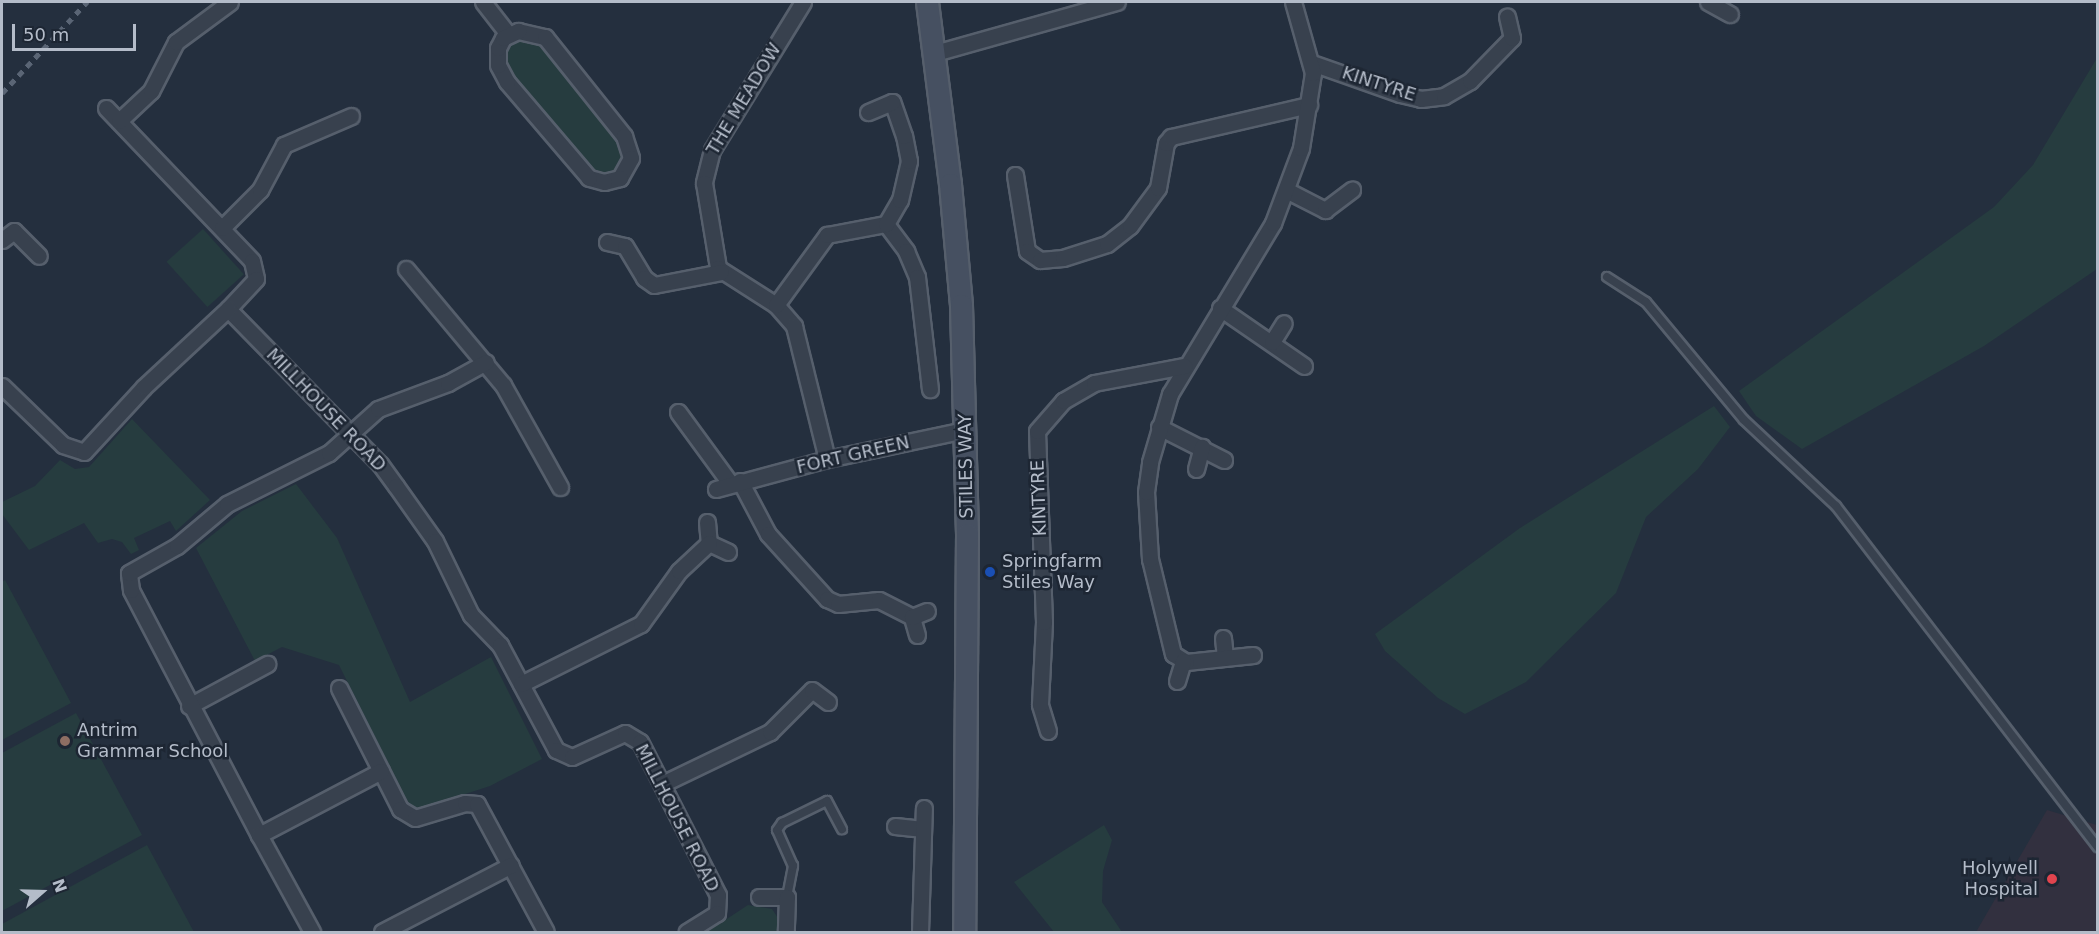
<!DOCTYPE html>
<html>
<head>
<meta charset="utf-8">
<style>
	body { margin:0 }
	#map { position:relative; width:2099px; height:934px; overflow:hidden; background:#242f3e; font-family:"DejaVu Sans",sans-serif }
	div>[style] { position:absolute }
	.medical>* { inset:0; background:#32303f }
	.green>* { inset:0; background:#263c3f; transform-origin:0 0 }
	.roads { filter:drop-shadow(2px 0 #565f6c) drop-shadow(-2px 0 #565f6c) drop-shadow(0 2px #565f6c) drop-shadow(0 -2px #565f6c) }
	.lane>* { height:8px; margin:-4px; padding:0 4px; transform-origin:4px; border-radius:4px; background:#38414e }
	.street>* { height:15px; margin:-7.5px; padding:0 7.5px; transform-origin:7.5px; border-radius:7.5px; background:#38414e }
	.secondary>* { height:21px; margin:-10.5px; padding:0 10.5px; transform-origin:10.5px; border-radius:10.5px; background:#465061 }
	.rail>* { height:4.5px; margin-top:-2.25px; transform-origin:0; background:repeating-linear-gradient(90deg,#5a6575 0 6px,transparent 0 12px) }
	.dots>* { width:16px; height:16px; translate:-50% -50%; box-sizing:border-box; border:3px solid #1d2633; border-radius:50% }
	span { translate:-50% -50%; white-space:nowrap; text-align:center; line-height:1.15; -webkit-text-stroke:5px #1d2633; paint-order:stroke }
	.street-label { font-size:18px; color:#b4bcc9 }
	.poi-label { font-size:18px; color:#b4bcc9 }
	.left { translate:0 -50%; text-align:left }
	.right { translate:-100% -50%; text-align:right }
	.frame { position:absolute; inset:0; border:3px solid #b4bcc9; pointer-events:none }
	.north { position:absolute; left:12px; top:862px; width:60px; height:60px; -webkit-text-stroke:4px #1d2633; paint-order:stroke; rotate:70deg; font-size:16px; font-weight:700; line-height:24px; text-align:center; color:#b4bcc9 }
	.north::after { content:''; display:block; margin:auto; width:21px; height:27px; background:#b4bcc9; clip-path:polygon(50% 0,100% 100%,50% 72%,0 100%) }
	.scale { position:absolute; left:12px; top:24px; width:124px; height:27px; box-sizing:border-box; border:3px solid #b4bcc9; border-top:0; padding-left:8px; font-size:18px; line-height:21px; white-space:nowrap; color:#b4bcc9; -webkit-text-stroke:4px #1d2633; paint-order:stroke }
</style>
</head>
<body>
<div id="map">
	<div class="medical">
		<i style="clip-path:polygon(2047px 810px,2097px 825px,2097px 932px,1976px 932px)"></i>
	</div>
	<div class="green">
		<i style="clip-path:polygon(524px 37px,540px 42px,546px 48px,621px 146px,623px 159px,618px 171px,604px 178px,586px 169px,511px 73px,505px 58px,507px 49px)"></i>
		<i style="clip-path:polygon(2097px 58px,2097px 269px,1984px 346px,1802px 449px,1756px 416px,1739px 391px,1994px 207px,2033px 165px)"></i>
		<i style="left:203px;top:229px;width:61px;height:49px;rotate:48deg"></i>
		<i style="clip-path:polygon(1714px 406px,1730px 427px,1698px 469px,1646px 517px,1616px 593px,1526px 682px,1465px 714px,1438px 698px,1385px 651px,1375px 634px,1520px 528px)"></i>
		<i style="clip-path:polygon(132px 419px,210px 500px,176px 531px,170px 521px,134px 538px,139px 550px,131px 554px,122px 542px,112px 539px,98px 543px,84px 523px,29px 550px,2px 514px,2px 502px,35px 486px,60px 460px,75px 469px,89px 467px)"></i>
		<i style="clip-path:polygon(296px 484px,337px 538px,410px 702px,491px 657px,542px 759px,490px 786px,419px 809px,409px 805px,339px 665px,282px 647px,255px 661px,196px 548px,242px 511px)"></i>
		<i style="clip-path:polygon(5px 580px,71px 703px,2px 740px,2px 582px)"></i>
		<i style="clip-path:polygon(76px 713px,142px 835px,2px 911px,2px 753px)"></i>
		<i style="clip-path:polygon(1104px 825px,1112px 840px,1103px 871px,1102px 902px,1122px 932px,1054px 932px,1014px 882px)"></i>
		<i style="clip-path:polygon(147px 845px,194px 932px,2px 932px,2px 924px)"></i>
		<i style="clip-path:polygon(748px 905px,772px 909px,780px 921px,780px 932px,707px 932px)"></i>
	</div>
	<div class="roads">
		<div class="lane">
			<i style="left:1607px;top:277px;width:46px;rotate:32.7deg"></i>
			<i style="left:1646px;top:302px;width:153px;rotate:50.3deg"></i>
			<i style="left:1744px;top:420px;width:126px;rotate:43.1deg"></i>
			<i style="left:1836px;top:506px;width:430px;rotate:52.5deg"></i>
			<i style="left:787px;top:897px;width:32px;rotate:-79deg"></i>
			<i style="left:793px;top:866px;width:39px;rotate:-114deg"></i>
			<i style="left:777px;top:830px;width:9px;rotate:-54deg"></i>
			<i style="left:782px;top:823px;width:50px;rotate:-26.1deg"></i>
			<i style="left:827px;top:801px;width:32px;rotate:62deg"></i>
		</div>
		<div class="street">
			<i style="left:483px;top:2px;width:41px;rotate:52deg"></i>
			<i style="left:803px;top:2px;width:174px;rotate:121.6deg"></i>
			<i style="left:712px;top:150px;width:34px;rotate:104deg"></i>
			<i style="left:704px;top:183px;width:86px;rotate:80.6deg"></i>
			<i style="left:718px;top:268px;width:69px;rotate:32.5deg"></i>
			<i style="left:776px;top:305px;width:28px;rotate:49deg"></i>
			<i style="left:794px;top:326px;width:137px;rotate:76.1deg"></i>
			<i style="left:1708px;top:2px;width:25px;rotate:29deg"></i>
			<i style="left:518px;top:31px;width:28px;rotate:13deg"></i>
			<i style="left:545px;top:37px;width:127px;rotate:51.4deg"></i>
			<i style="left:624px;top:136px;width:23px;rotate:72deg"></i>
			<i style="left:631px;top:158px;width:23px;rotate:119deg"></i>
			<i style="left:620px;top:178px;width:16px;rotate:166deg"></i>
			<i style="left:604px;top:182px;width:16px;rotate:-165deg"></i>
			<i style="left:589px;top:178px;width:126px;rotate:-130.5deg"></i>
			<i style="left:507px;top:82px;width:19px;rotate:-118deg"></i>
			<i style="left:498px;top:65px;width:17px;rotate:-90deg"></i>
			<i style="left:498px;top:48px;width:11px;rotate:-63deg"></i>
			<i style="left:503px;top:38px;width:17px;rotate:-25deg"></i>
			<i style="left:935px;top:53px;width:189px;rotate:-15.7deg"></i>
			<i style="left:1312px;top:63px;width:93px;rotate:19.4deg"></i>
			<i style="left:1400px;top:94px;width:22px;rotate:13deg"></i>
			<i style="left:1421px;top:99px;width:23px;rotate:-7deg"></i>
			<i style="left:1444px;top:96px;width:30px;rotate:-30deg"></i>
			<i style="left:1470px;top:81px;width:60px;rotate:-45.7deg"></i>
			<i style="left:1512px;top:38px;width:22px;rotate:-103deg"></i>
			<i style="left:106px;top:108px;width:211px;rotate:46.3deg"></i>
			<i style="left:252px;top:261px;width:18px;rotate:77deg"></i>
			<i style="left:256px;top:279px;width:41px;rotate:133deg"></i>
			<i style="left:228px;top:309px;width:217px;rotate:45.6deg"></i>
			<i style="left:380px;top:464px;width:27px;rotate:54deg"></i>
			<i style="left:396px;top:486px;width:67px;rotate:54.7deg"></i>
			<i style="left:435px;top:541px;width:82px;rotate:64.1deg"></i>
			<i style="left:471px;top:615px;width:42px;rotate:46deg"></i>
			<i style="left:500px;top:645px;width:119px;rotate:61.9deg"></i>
			<i style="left:556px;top:750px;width:17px;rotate:24deg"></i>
			<i style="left:572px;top:757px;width:58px;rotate:-24.4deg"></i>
			<i style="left:625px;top:733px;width:17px;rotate:31deg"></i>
			<i style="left:640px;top:742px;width:172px;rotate:63deg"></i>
			<i style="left:718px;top:895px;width:18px;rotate:93deg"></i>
			<i style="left:717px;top:913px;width:36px;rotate:148deg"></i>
			<i style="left:119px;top:121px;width:44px;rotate:-43.2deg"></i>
			<i style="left:151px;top:91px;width:55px;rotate:-63deg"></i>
			<i style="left:176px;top:42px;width:67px;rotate:-36.5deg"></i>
			<i style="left:1015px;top:175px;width:77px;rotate:81deg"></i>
			<i style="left:1027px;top:251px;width:16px;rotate:35deg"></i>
			<i style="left:1040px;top:260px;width:23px;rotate:-5deg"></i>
			<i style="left:1063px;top:258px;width:46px;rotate:-17.7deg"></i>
			<i style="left:1107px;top:244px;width:29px;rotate:-38deg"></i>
			<i style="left:1130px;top:226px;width:47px;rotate:-53.6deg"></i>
			<i style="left:1158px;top:188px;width:46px;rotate:-79.9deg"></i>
			<i style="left:1166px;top:143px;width:8px;rotate:-50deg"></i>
			<i style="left:1171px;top:137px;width:142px;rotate:-13.1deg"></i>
			<i style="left:1288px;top:191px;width:42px;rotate:27.2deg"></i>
			<i style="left:1325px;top:210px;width:34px;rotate:-37deg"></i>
			<i style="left:886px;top:224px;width:34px;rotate:53deg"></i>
			<i style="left:906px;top:251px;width:28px;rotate:67deg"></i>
			<i style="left:917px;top:277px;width:113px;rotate:83.4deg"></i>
			<i style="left:222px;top:228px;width:54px;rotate:-45deg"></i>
			<i style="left:260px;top:190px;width:51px;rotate:-61.9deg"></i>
			<i style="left:284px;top:145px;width:73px;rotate:-23.4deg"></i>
			<i style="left:2px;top:240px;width:15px;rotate:-37deg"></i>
			<i style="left:14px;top:231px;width:35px;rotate:45deg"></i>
			<i style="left:607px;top:242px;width:18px;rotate:13deg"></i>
			<i style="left:625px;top:246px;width:37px;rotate:59deg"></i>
			<i style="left:644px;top:278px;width:12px;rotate:35deg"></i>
			<i style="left:654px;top:285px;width:68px;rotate:-11deg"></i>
			<i style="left:406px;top:269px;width:151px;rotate:50.1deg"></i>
			<i style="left:503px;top:385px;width:117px;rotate:60.8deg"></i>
			<i style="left:776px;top:305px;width:87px;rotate:-53.9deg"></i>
			<i style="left:827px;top:235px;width:60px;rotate:-10.6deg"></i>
			<i style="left:886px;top:224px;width:28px;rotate:-60deg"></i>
			<i style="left:900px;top:200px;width:40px;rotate:-77deg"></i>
			<i style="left:909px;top:161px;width:25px;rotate:-101deg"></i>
			<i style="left:904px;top:136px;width:36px;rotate:-109deg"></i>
			<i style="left:892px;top:102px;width:26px;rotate:157deg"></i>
			<i style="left:1220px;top:308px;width:102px;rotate:34.6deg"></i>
			<i style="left:1272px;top:342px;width:22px;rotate:-58deg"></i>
			<i style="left:2px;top:386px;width:85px;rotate:44deg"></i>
			<i style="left:63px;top:445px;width:22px;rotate:18deg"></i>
			<i style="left:84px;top:452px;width:88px;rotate:-47.3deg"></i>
			<i style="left:144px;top:387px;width:115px;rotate:-42.9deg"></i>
			<i style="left:678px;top:412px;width:88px;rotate:53.8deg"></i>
			<i style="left:1159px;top:427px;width:73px;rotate:26.9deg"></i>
			<i style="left:1196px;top:469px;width:23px;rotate:-75deg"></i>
			<i style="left:740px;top:481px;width:60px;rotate:62.2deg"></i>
			<i style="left:768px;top:534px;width:88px;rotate:47.8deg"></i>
			<i style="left:827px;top:599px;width:12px;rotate:24deg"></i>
			<i style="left:838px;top:604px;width:41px;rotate:-5.6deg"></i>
			<i style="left:879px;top:600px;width:37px;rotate:27deg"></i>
			<i style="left:716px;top:489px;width:115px;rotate:-15.1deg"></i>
			<i style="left:827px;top:459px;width:141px;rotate:-11.9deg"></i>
			<i style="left:707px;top:522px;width:21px;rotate:85deg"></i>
			<i style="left:709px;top:543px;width:21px;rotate:25deg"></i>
			<i style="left:917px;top:635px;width:19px;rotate:-106deg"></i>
			<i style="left:912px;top:617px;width:16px;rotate:-22deg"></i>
			<i style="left:1223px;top:638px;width:20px;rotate:84deg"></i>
			<i style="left:1253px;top:655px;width:67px;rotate:174deg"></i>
			<i style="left:1186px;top:662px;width:15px;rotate:-148deg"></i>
			<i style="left:1173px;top:654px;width:98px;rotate:-103.6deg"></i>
			<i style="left:1150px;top:559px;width:67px;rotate:-93.4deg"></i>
			<i style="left:1146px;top:492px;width:30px;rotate:-82deg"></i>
			<i style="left:1150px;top:462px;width:71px;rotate:-73.6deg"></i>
			<i style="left:1170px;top:394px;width:200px;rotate:-58.9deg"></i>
			<i style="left:1273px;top:223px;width:80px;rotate:-69.5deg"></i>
			<i style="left:1301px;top:148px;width:76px;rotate:-80.9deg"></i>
			<i style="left:1313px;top:73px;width:74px;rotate:-105.7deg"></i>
			<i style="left:1177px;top:681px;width:21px;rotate:-73deg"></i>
			<i style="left:521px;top:684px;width:134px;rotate:-26.6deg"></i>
			<i style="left:641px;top:624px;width:65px;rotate:-54.4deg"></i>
			<i style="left:679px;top:571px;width:41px;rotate:-43deg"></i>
			<i style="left:339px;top:688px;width:136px;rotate:63.2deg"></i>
			<i style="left:400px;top:809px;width:17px;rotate:31deg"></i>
			<i style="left:415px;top:818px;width:52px;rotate:-16.7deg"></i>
			<i style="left:465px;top:803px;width:12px;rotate:5deg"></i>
			<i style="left:477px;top:804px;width:145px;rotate:61.7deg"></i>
			<i style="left:189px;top:706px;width:89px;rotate:-28.3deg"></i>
			<i style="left:1048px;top:731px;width:28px;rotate:-107deg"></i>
			<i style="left:1040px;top:704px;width:82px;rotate:-87.2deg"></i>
			<i style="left:1044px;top:622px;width:191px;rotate:-92.1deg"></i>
			<i style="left:1037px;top:431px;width:40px;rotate:-49deg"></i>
			<i style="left:1063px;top:401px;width:36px;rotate:-30deg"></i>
			<i style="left:1094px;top:383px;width:92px;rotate:-10.7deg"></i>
			<i style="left:381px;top:771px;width:138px;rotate:152.3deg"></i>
			<i style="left:259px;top:835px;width:276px;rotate:-117.6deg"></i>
			<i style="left:131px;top:590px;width:17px;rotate:-97deg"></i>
			<i style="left:129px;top:573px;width:55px;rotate:-29.4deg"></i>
			<i style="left:177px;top:546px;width:65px;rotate:-40deg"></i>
			<i style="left:227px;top:504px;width:114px;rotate:-26.6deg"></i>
			<i style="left:329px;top:453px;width:66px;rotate:-41.9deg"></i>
			<i style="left:378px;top:409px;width:75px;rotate:-20.4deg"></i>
			<i style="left:448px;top:383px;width:43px;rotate:-28.9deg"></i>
			<i style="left:662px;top:784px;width:120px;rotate:-25.7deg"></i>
			<i style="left:770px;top:732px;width:59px;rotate:-45deg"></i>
			<i style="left:812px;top:690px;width:20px;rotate:37deg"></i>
			<i style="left:895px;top:826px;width:28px;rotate:6deg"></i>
			<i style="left:259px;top:835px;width:111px;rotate:61.3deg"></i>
			<i style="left:759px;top:897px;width:28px"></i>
			<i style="left:787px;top:897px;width:35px;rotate:92deg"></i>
			<i style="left:382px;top:932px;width:145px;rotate:-27.4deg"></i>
			<i style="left:920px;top:932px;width:124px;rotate:-88.2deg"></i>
		</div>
		<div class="secondary">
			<i style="left:927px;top:2px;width:183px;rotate:82.8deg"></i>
			<i style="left:950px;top:184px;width:121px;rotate:84.8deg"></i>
			<i style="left:961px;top:305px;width:229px;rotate:88.5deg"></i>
			<i style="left:967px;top:534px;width:398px;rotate:90.4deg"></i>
		</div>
	</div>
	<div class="rail">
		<i style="left:2px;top:93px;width:125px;rotate:-47deg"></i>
	</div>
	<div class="dots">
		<i style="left:990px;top:572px;background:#1a4fb4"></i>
		<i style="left:65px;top:741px;background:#8d6e63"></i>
		<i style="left:2052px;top:879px;background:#e0444e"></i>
	</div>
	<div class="street-label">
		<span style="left:1379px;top:84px;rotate:18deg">KINTYRE</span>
		<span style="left:744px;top:99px;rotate:-59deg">THE MEADOW</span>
		<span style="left:326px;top:410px;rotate:46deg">MILLHOUSE ROAD</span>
		<span style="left:853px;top:455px;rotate:-13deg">FORT GREEN</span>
		<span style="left:966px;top:466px;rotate:-91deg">STILES WAY</span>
		<span style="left:1039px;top:498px;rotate:-92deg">KINTYRE</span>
		<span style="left:677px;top:818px;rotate:63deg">MILLHOUSE ROAD</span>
	</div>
	<div class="poi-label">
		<span class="left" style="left:1002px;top:572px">Springfarm<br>Stiles Way</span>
		<span class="left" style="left:77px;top:741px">Antrim<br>Grammar School</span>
		<span class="right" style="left:2038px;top:879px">Holywell<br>Hospital</span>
	</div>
	<div class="frame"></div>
	<div class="north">N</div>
	<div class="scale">50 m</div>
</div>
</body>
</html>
